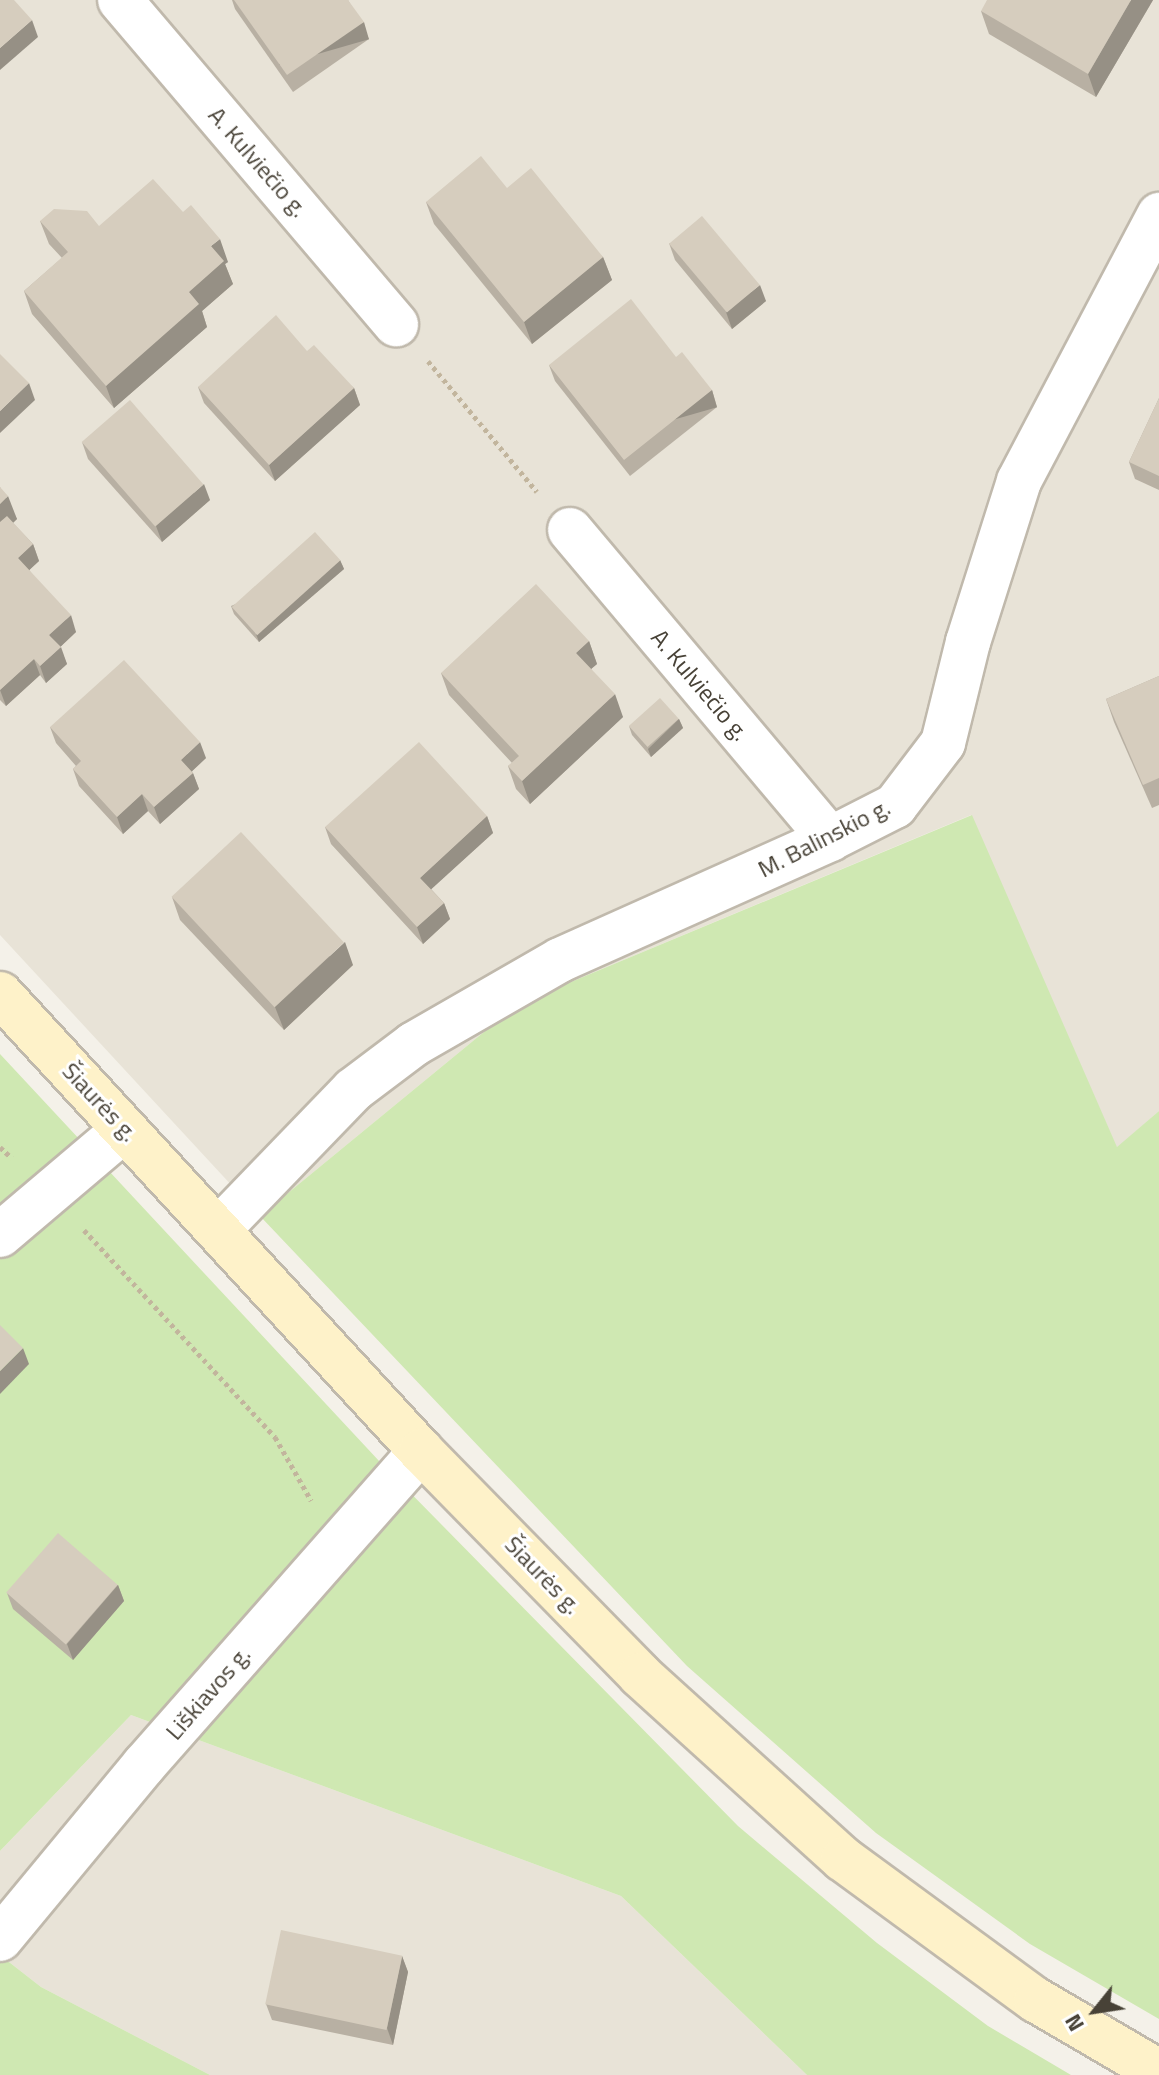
<!DOCTYPE html>
<html>
<head>
<meta charset="utf-8">
<style>
	body { margin:0 }
	#map { position:relative; width:1159px; height:2075px; overflow:hidden; background:#f4f1e9; font-family:"Titillium Web",sans-serif }
	div>[style] { position:absolute }
	.residential>* { inset:0; background:#e8e3d7 }
	.green>* { inset:0; background:#cfe8b2 }
	.path>* { height:5px; margin-top:-2.5px; transform-origin:0; background:repeating-linear-gradient(90deg,#c2b59d 0 4px,transparent 0 8px) }
	.roads { filter:drop-shadow(2px 0 #c0b9ac) drop-shadow(-2px 0 #c0b9ac) drop-shadow(0 2px #c0b9ac) drop-shadow(0 -2px #c0b9ac) }
	.minor>* { height:44px; margin:-22px; padding:0 22px; transform-origin:22px; border-radius:22px; background:#fff }
	.secondary>* { height:44px; margin:-22px; padding:0 22px; transform-origin:22px; border-radius:22px; background:#fef2c9 }
	.wall>* { inset:0; background:#b8b0a3 }
	.shaded-wall>* { inset:0; background:#969085; transform-origin:0 0 }
	.building>* { inset:0; background:#d6cdbe; transform-origin:0 0 }
	span { translate:-50% -50%; white-space:nowrap; text-align:center; line-height:1.15; -webkit-text-stroke:6px #fff; paint-order:stroke }
	.street-label { font-size:24px; color:#484237 }
	.north { position:absolute; left:1055px; top:1971px; width:80px; height:80px; -webkit-text-stroke:6px #fff; paint-order:stroke; rotate:240deg; font-size:22px; font-weight:700; line-height:32px; text-align:center; color:#484237 }
	.north::after { content:''; display:block; margin:auto; width:28px; height:36px; background:#484237; clip-path:polygon(50% 0,100% 100%,50% 72%,0 100%) }
</style>
</head>
<body>
<div id="map">
	<div class="residential">
		<i style="clip-path:polygon(0 0,1159px 0,1159px 1111px,1117px 1148px,971px 815px,518px 1004px,260px 1216px,0 935px)"></i>
		<i style="clip-path:polygon(131px 1715px,621px 1896px,807px 2075px,210px 2075px,41px 1987px,0 1955px,0 1851px)"></i>
	</div>
	<div class="green">
		<i style="clip-path:polygon(972px 815px,1117px 1147px,1159px 1111px,1159px 2019px,1030px 1944px,876px 1833px,687px 1666px,260px 1216px,518px 1004px)"></i>
		<i style="clip-path:polygon(0 1054px,380px 1462px,738px 1826px,877px 1943px,988px 2026px,1071px 2075px,807px 2075px,621px 1896px,131px 1715px,0 1851px)"></i>
		<i style="clip-path:polygon(0 1955px,41px 1987px,210px 2075px,0 2075px)"></i>
	</div>
	<div class="path">
		<i style="left:428px;top:361px;width:170px;rotate:50.2deg"></i>
		<i style="left:0;top:1147px;width:16px;rotate:43deg"></i>
		<i style="left:84px;top:1230px;width:282px;rotate:47.3deg"></i>
		<i style="left:275px;top:1437px;width:73px;rotate:60.3deg"></i>
	</div>
	<div class="roads">
		<div class="minor">
			<i style="left:120px;top:0;width:426px;rotate:49.6deg"></i>
			<i style="left:570px;top:530px;width:404px;rotate:49.9deg"></i>
			<i style="left:219px;top:1229px;width:193px;rotate:-46deg"></i>
			<i style="left:353px;top:1090px;width:76px;rotate:-37deg"></i>
			<i style="left:414px;top:1044px;width:168px;rotate:-29.9deg"></i>
			<i style="left:560px;top:960px;width:296px;rotate:-24.1deg"></i>
			<i style="left:830px;top:839px;width:73px;rotate:-26.9deg"></i>
			<i style="left:895px;top:806px;width:79px;rotate:-52.7deg"></i>
			<i style="left:943px;top:743px;width:104px;rotate:-76.1deg"></i>
			<i style="left:968px;top:642px;width:169px;rotate:-72.4deg"></i>
			<i style="left:1019px;top:481px;width:301px;rotate:-62.2deg"></i>
			<i style="left:0;top:1235px;width:162px;rotate:-40.3deg"></i>
			<i style="left:0;top:1939px;width:226px;rotate:-50.4deg"></i>
			<i style="left:144px;top:1765px;width:419px;rotate:-48.6deg"></i>
		</div>
		<div class="secondary">
			<i style="left:0;top:994px;width:621px;rotate:47.35deg"></i>
			<i style="left:421px;top:1451px;width:313px;rotate:45.6deg"></i>
			<i style="left:640px;top:1675px;width:274px;rotate:42.2deg"></i>
			<i style="left:843px;top:1859px;width:239px;rotate:36.2deg"></i>
			<i style="left:1036px;top:2000px;width:143px;rotate:30.3deg"></i>
		</div>
	</div>
	<div class="wall">
		<i style="clip-path:polygon(232px 0,348px 0,369px 39px,293px 92px,235px 9px)"></i>
		<i style="clip-path:polygon(1153px 0,1096px 97px,989px 34px,981px 11px)"></i>
		<i style="clip-path:polygon(507px 188px,603px 257px,612px 280px,532px 344px,434px 224px,426px 202px)"></i>
		<i style="clip-path:polygon(40px 221px,99px 226px,228px 262px,225px 264px,233px 284px,202px 311px,207px 327px,114px 408px,32px 314px,24px 291px,62px 258px,49px 244px)"></i>
		<i style="clip-path:polygon(669px 243px,766px 301px,732px 329px,675px 260px)"></i>
		<i style="clip-path:polygon(307px 351px,354px 388px,360px 405px,275px 481px,204px 403px,198px 387px)"></i>
		<i style="clip-path:polygon(549px 365px,712px 390px,717px 407px,630px 476px,555px 381px)"></i>
		<i style="clip-path:polygon(1159px 398px,1159px 490px,1135px 479px,1129px 462px)"></i>
		<i style="clip-path:polygon(82px 442px,210px 500px,162px 542px,88px 459px)"></i>
		<i style="clip-path:polygon(0 487px,17px 519px,13px 523px,33px 544px,39px 561px,29px 570px,76px 632px,60px 647px,67px 664px,46px 683px,40px 675px,6px 706px,0 700px)"></i>
		<i style="clip-path:polygon(340px 560px,344px 569px,259px 642px,234px 614px,231px 606px)"></i>
		<i style="clip-path:polygon(589px 641px,597px 664px,591px 669px,623px 717px,530px 804px,516px 789px,508px 766px,512px 763px,449px 695px,441px 673px)"></i>
		<i style="clip-path:polygon(1159px 676px,1159px 805px,1152px 808px,1114px 722px,1106px 699px)"></i>
		<i style="clip-path:polygon(679px 719px,683px 728px,651px 757px,632px 735px,629px 726px)"></i>
		<i style="clip-path:polygon(50px 727px,206px 758px,192px 771px,199px 789px,160px 824px,148px 811px,123px 834px,79px 786px,73px 769px,76px 766px,56px 743px)"></i>
		<i style="clip-path:polygon(487px 816px,493px 833px,431px 889px,444px 903px,450px 919px,423px 944px,331px 844px,325px 827px)"></i>
		<i style="clip-path:polygon(172px 897px,353px 965px,284px 1030px,180px 920px)"></i>
		<i style="clip-path:polygon(118px 1585px,124px 1601px,73px 1660px,13px 1609px,7px 1593px)"></i>
		<i style="clip-path:polygon(402px 1956px,408px 1972px,393px 2045px,272px 2020px,266px 2004px)"></i>
	</div>
	<div class="shaded-wall">
		<i style="clip-path:polygon(1131px 0,1153px 0,1096px 97px,1088px 74px)"></i>
		<i style="clip-path:polygon(32px 20px,38px 37px,0 70px,0 48px)"></i>
		<i style="left:364px;top:22px;width:18px;height:93px;rotate:74deg"></i>
		<i style="clip-path:polygon(220px 239px,228px 262px,225px 264px,233px 284px,202px 311px,207px 327px,114px 408px,106px 386px,189px 292px,211px 246px)"></i>
		<i style="clip-path:polygon(603px 257px,612px 280px,532px 344px,524px 322px)"></i>
		<i style="clip-path:polygon(760px 285px,766px 301px,732px 329px,726px 312px)"></i>
		<i style="clip-path:polygon(29px 383px,35px 400px,0 433px,0 411px)"></i>
		<i style="clip-path:polygon(354px 388px,360px 405px,275px 481px,269px 465px)"></i>
		<i style="left:712px;top:390px;width:18px;height:112px;rotate:74deg"></i>
		<i style="clip-path:polygon(204px 484px,210px 500px,162px 542px,156px 526px)"></i>
		<i style="clip-path:polygon(8px 496px,17px 519px,0 535px,0 504px)"></i>
		<i style="clip-path:polygon(33px 544px,39px 561px,24px 575px,18px 558px)"></i>
		<i style="clip-path:polygon(340px 560px,344px 569px,259px 642px,256px 634px)"></i>
		<i style="clip-path:polygon(71px 615px,76px 632px,55px 652px,49px 635px)"></i>
		<i style="clip-path:polygon(589px 641px,597px 664px,584px 675px,576px 653px)"></i>
		<i style="clip-path:polygon(61px 647px,67px 664px,46px 683px,40px 666px)"></i>
		<i style="clip-path:polygon(34px 659px,40px 675px,6px 706px,0 690px)"></i>
		<i style="clip-path:polygon(615px 694px,623px 717px,530px 804px,522px 781px)"></i>
		<i style="clip-path:polygon(679px 719px,683px 728px,651px 757px,648px 749px)"></i>
		<i style="clip-path:polygon(200px 742px,206px 758px,187px 776px,181px 760px)"></i>
		<i style="clip-path:polygon(193px 773px,199px 789px,160px 824px,154px 807px)"></i>
		<i style="clip-path:polygon(142px 794px,148px 811px,123px 834px,117px 817px)"></i>
		<i style="clip-path:polygon(487px 816px,493px 833px,426px 894px,420px 878px)"></i>
		<i style="clip-path:polygon(444px 903px,450px 919px,423px 944px,417px 927px)"></i>
		<i style="clip-path:polygon(345px 942px,353px 965px,284px 1030px,275px 1007px)"></i>
		<i style="clip-path:polygon(23px 1348px,29px 1364px,0 1394px,0 1371px)"></i>
		<i style="clip-path:polygon(118px 1585px,124px 1601px,73px 1660px,67px 1644px)"></i>
		<i style="clip-path:polygon(402px 1956px,408px 1972px,393px 2045px,387px 2028px)"></i>
	</div>
	<div class="building">
		<i style="clip-path:polygon(0 0,14px 0,32px 20px,0 48px)"></i>
		<i style="clip-path:polygon(234px 0,348px 0,364px 22px,287px 75px)"></i>
		<i style="clip-path:polygon(987px 0,1131px 0,1088px 74px,981px 11px)"></i>
		<i style="clip-path:polygon(481px 156px,507px 188px,531px 168px,603px 257px,524px 322px,426px 202px)"></i>
		<i style="clip-path:polygon(153px 179px,183px 212px,191px 205px,220px 239px,211px 246px,224px 261px,189px 292px,199px 304px,106px 386px,24px 291px,68px 252px,40px 221px,54px 209px,87px 211px,99px 226px)"></i>
		<i style="left:702px;top:216px;width:90px;height:43px;rotate:50deg"></i>
		<i style="clip-path:polygon(631px 299px,676px 357px,682px 352px,712px 390px,624px 460px,549px 365px)"></i>
		<i style="clip-path:polygon(276px 315px,307px 351px,314px 345px,354px 388px,269px 465px,198px 387px)"></i>
		<i style="clip-path:polygon(0 354px,29px 383px,0 411px)"></i>
		<i style="clip-path:polygon(1159px 398px,1159px 476px,1129px 462px)"></i>
		<i style="left:130px;top:400px;width:112px;height:64px;rotate:49deg"></i>
		<i style="clip-path:polygon(0 487px,8px 496px,0 504px)"></i>
		<i style="clip-path:polygon(7px 516px,33px 544px,18px 558px,71px 615px,49px 635px,61px 647px,40px 666px,34px 659px,0 690px,0 522px)"></i>
		<i style="left:315px;top:532px;width:38px;height:112px;rotate:48deg"></i>
		<i style="clip-path:polygon(536px 584px,589px 641px,576px 653px,615px 694px,522px 781px,508px 766px,519px 756px,441px 673px)"></i>
		<i style="clip-path:polygon(124px 660px,200px 742px,181px 760px,193px 773px,154px 807px,142px 794px,117px 817px,73px 769px,81px 761px,50px 727px)"></i>
		<i style="clip-path:polygon(1159px 676px,1159px 778px,1143px 785px,1106px 699px)"></i>
		<i style="left:660px;top:698px;width:28px;height:42px;rotate:48deg"></i>
		<i style="clip-path:polygon(419px 742px,487px 816px,420px 878px,444px 903px,417px 927px,325px 827px)"></i>
		<i style="left:241px;top:832px;width:151px;height:95px;rotate:47deg"></i>
		<i style="clip-path:polygon(0 1325px,23px 1348px,0 1371px)"></i>
		<i style="left:58px;top:1533px;width:79px;height:79px;rotate:41deg"></i>
		<i style="left:281px;top:1930px;width:124px;height:76px;rotate:12deg"></i>
	</div>
	<div class="street-label">
		<span style="left:258px;top:162px;rotate:49deg">A. Kulviečio g.</span>
		<span style="left:700px;top:685px;rotate:50deg">A. Kulviečio g.</span>
		<span style="left:824px;top:838px;rotate:-27deg">M. Balinskio g.</span>
		<span style="left:100px;top:1102px;rotate:47deg">Šiaurės g.</span>
		<span style="left:543px;top:1575px;rotate:46deg">Šiaurės g.</span>
		<span style="left:208px;top:1693px;rotate:-49deg">Liškiavos g.</span>
	</div>
	<div class="north">N</div>
</div>
</body>
</html>
